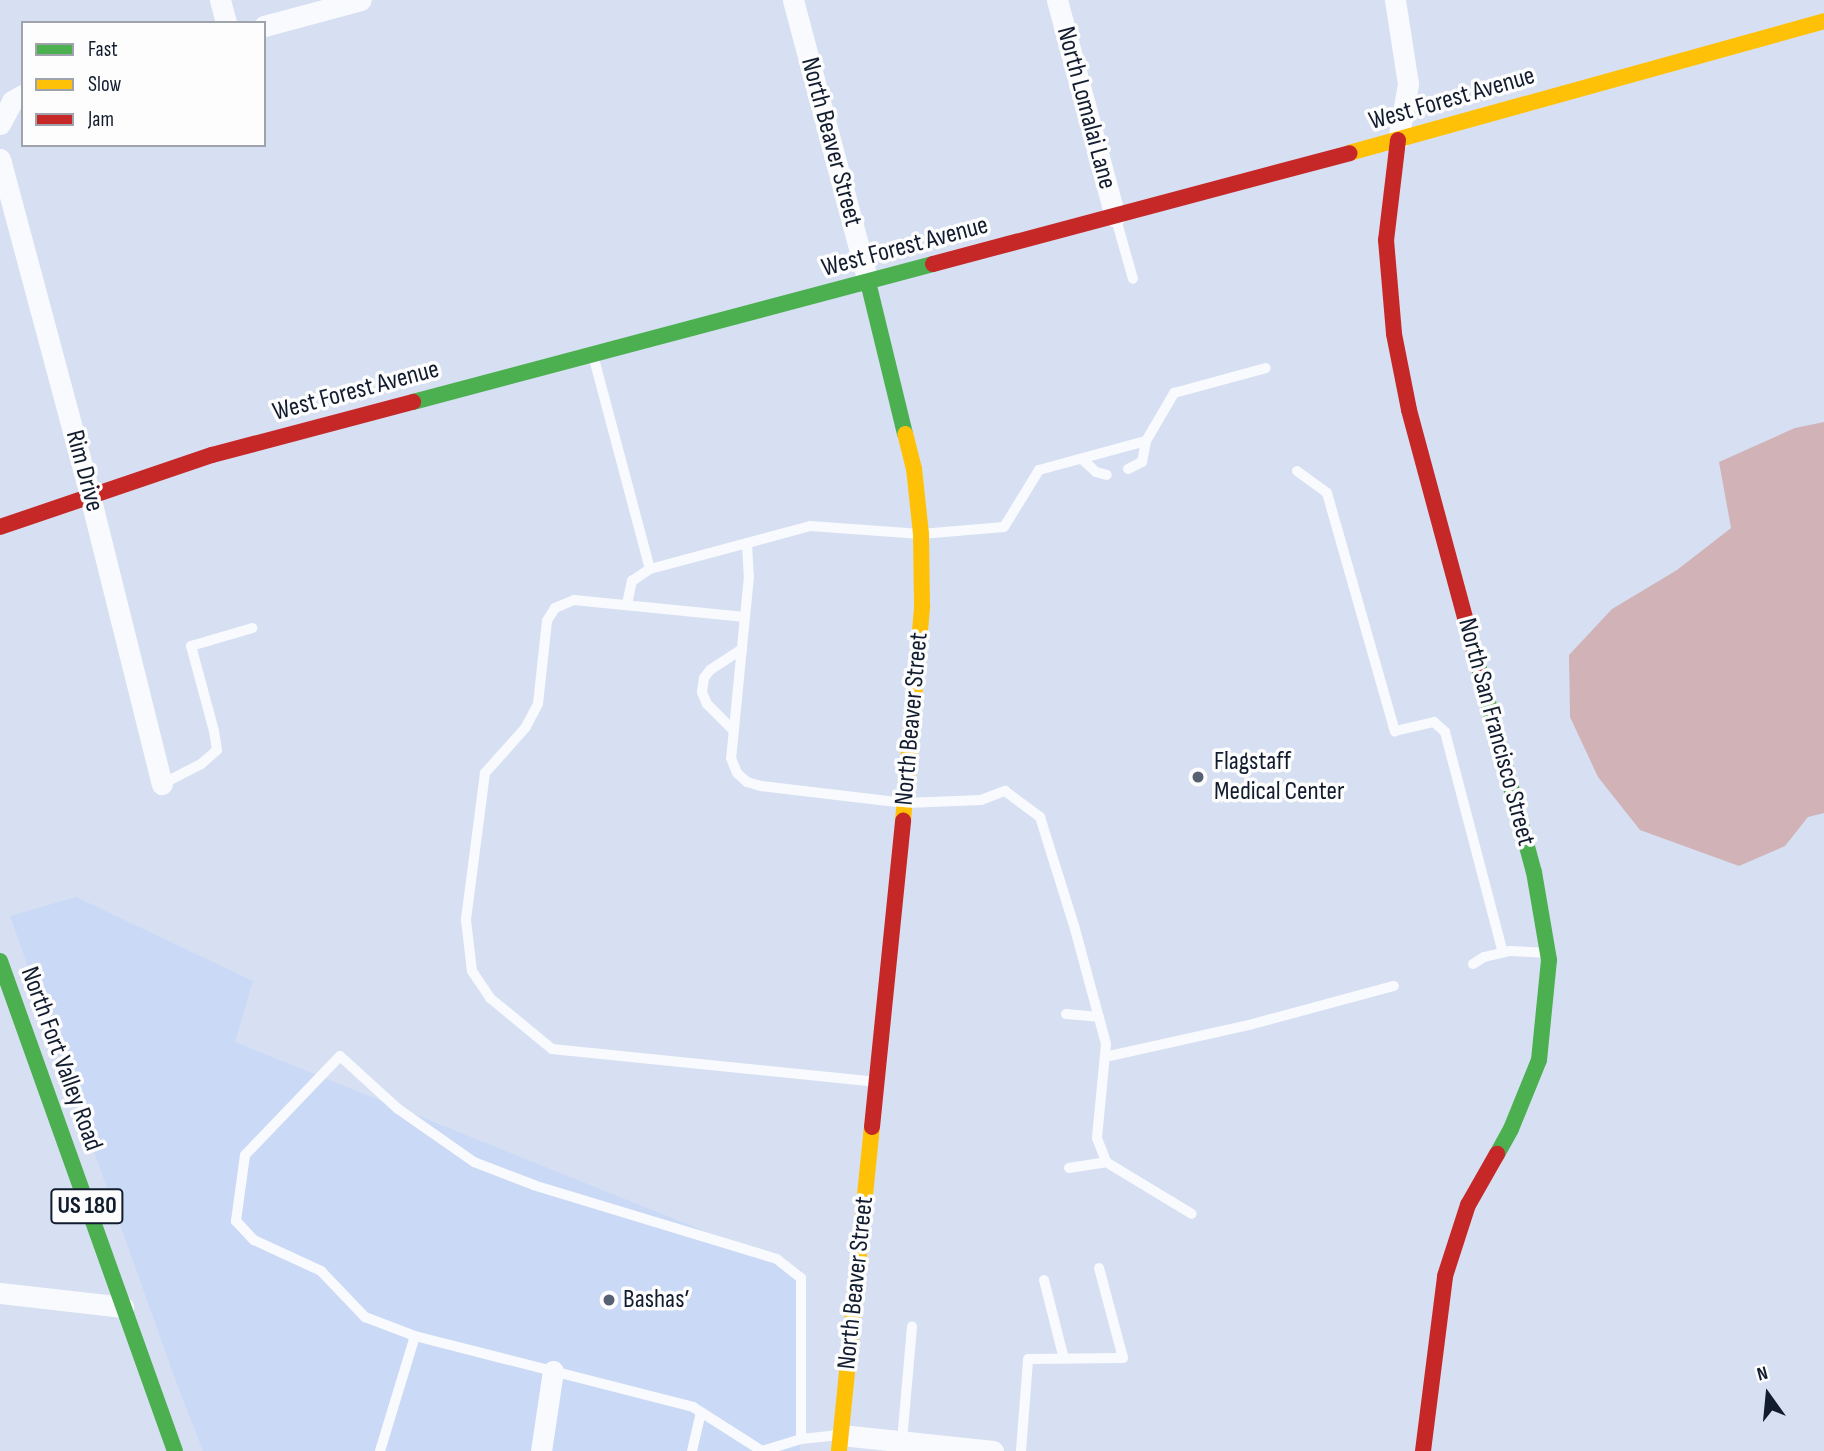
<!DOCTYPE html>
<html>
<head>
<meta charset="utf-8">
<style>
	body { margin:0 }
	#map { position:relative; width:1824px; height:1451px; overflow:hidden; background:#d6e0f2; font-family:"Sofia Sans Condensed",sans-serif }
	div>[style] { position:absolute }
	.built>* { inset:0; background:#cad9f5 }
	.forest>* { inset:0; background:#d1b2b7 }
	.lane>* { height:10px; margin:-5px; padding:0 5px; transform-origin:5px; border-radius:5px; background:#f9fafd }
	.street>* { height:21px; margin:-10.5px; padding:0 10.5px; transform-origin:10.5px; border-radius:10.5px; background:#f9fafd }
	.fast>* { height:16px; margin:-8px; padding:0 8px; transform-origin:8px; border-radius:8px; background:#4caf50 }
	.slow>* { height:16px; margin:-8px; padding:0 8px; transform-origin:8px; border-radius:8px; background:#ffc107 }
	.jam>* { height:16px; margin:-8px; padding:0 8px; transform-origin:8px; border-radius:8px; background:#c62828 }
	.dots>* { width:19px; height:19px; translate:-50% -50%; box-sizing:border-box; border:4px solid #fdfdfd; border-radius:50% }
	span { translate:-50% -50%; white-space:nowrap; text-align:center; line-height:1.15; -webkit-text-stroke:7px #fdfdfd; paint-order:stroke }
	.shield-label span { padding:2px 5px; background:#fdfdfd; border:2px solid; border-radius:5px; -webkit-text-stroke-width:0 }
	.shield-label { font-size:24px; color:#121c2f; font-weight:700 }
	.street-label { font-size:26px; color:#121c2f }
	.poi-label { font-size:26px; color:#121c2f }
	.left { translate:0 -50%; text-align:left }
	.legend { position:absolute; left:21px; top:21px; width:245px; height:126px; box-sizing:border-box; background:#fdfdfd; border:2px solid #9fa3ab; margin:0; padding:9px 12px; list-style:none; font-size:21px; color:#121c2f }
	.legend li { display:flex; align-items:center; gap:14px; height:35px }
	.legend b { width:35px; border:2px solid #9fa3ab }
	.north { position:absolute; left:1733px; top:1360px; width:70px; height:70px; -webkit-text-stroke:5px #fdfdfd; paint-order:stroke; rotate:345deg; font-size:19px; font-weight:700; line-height:28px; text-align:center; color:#121c2f }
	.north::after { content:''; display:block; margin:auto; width:24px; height:32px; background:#121c2f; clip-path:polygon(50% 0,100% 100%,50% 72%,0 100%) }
</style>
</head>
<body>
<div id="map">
	<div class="built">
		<i style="clip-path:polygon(76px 897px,253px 981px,235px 1042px,801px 1270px,800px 1451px,203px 1451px,178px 1387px,10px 916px)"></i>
	</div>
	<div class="forest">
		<i style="clip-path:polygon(1824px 422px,1824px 813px,1808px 817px,1785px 846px,1739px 866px,1640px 830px,1598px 777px,1570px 717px,1569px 655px,1612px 609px,1677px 570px,1731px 528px,1719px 462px,1795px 428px)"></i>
	</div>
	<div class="lane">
		<i style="left:1116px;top:219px;width:62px;rotate:74.2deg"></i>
		<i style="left:593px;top:355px;width:221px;rotate:75.1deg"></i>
		<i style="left:1082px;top:459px;width:19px;rotate:43deg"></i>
		<i style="left:1096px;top:472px;width:11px;rotate:15deg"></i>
		<i style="left:1128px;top:469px;width:16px;rotate:-27deg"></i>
		<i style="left:1142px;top:462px;width:21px;rotate:-79deg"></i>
		<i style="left:1297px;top:471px;width:37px;rotate:36deg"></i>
		<i style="left:1327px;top:493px;width:248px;rotate:74.1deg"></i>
		<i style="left:1395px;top:731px;width:40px;rotate:-13deg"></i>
		<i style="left:1434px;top:722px;width:15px;rotate:42deg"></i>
		<i style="left:1445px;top:732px;width:228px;rotate:75.3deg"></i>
		<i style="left:747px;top:543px;width:33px;rotate:87deg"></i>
		<i style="left:749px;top:576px;width:183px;rotate:95.6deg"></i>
		<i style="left:731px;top:758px;width:16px;rotate:68deg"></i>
		<i style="left:737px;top:773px;width:13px;rotate:42deg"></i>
		<i style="left:747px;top:782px;width:15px;rotate:16deg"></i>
		<i style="left:761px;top:786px;width:145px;rotate:6.7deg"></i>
		<i style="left:905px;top:803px;width:76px;rotate:-2.3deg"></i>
		<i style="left:981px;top:800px;width:26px;rotate:-21deg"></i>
		<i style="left:1005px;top:791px;width:44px;rotate:36.6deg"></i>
		<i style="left:1040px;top:817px;width:117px;rotate:72.6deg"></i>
		<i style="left:1075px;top:929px;width:119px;rotate:74.9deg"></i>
		<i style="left:1106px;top:1044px;width:94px;rotate:95.5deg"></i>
		<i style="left:1097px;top:1138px;width:26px;rotate:69deg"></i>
		<i style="left:1106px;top:1162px;width:100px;rotate:31.2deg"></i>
		<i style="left:627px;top:604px;width:24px;rotate:-78deg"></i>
		<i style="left:632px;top:581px;width:22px;rotate:-34deg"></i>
		<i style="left:650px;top:569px;width:166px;rotate:-15deg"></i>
		<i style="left:810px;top:526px;width:111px;rotate:4.1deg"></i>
		<i style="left:921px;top:534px;width:83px;rotate:-4.8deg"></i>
		<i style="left:1004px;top:527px;width:67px;rotate:-58.4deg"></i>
		<i style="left:1039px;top:470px;width:111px;rotate:-15.2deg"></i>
		<i style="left:1146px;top:441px;width:56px;rotate:-59.7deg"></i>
		<i style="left:1174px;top:393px;width:95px;rotate:-15.2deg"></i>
		<i style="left:745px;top:617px;width:172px;rotate:-174.3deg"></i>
		<i style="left:574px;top:600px;width:21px;rotate:157deg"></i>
		<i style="left:555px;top:608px;width:15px;rotate:122deg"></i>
		<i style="left:547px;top:621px;width:83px;rotate:96.2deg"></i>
		<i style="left:538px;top:704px;width:26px;rotate:118deg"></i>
		<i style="left:526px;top:727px;width:62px;rotate:131.7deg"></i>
		<i style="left:485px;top:773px;width:148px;rotate:97.4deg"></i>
		<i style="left:466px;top:920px;width:51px;rotate:83.3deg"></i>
		<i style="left:472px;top:971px;width:32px;rotate:56deg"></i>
		<i style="left:490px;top:998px;width:80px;rotate:39.4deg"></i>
		<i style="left:552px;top:1049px;width:325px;rotate:5.8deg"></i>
		<i style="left:734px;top:731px;width:38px;rotate:-135deg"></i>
		<i style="left:707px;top:704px;width:13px;rotate:-113deg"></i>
		<i style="left:702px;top:692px;width:14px;rotate:-82deg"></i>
		<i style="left:704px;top:678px;width:10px;rotate:-53deg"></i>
		<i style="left:710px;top:670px;width:38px;rotate:-33deg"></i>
		<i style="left:162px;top:784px;width:44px;rotate:-27.1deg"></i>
		<i style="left:201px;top:764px;width:21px;rotate:-41deg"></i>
		<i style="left:217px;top:750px;width:19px;rotate:-99deg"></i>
		<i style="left:214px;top:731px;width:88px;rotate:-105.1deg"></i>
		<i style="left:191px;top:646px;width:64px;rotate:-16.4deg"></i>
		<i style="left:1473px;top:964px;width:13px;rotate:-32deg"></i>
		<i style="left:1484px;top:957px;width:27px;rotate:-13deg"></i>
		<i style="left:1510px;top:951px;width:35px;rotate:3deg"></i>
		<i style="left:1066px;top:1014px;width:33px;rotate:5deg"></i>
		<i style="left:1105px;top:1057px;width:148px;rotate:-12.5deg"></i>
		<i style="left:1249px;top:1025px;width:150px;rotate:-15.1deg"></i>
		<i style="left:1069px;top:1168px;width:37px;rotate:-9deg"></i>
		<i style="left:1044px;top:1280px;width:81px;rotate:75.8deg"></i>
		<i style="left:801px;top:1439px;width:161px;rotate:-90deg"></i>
		<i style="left:801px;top:1278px;width:31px;rotate:-142deg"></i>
		<i style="left:777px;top:1259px;width:254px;rotate:-163.1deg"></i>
		<i style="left:534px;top:1185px;width:64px;rotate:-159deg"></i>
		<i style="left:474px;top:1162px;width:94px;rotate:-145deg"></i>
		<i style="left:397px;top:1108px;width:77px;rotate:-137.6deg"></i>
		<i style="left:340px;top:1056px;width:137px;rotate:133.8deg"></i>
		<i style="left:245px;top:1155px;width:67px;rotate:97.8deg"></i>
		<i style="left:236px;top:1221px;width:26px;rotate:47deg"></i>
		<i style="left:254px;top:1240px;width:74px;rotate:24.8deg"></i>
		<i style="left:321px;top:1271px;width:64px;rotate:46.3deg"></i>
		<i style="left:365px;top:1317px;width:53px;rotate:20.8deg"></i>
		<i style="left:415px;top:1336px;width:287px;rotate:14.3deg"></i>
		<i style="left:693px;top:1407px;width:82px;rotate:32.5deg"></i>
		<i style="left:762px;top:1451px;width:41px;rotate:-17.1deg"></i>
		<i style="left:801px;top:1439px;width:36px;rotate:-6deg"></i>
		<i style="left:902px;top:1441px;width:115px;rotate:-85deg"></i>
		<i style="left:380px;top:1451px;width:120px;rotate:-73.1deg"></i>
		<i style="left:692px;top:1451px;width:40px;rotate:-77deg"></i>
		<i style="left:1021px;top:1451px;width:92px;rotate:-85.6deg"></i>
		<i style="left:1028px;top:1359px;width:95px;rotate:-0.6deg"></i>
		<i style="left:1123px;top:1358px;width:93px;rotate:-104.9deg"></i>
	</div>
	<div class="street">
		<i style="left:220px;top:0;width:24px;rotate:75deg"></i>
		<i style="left:793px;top:0;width:292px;rotate:75.1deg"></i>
		<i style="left:1057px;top:0;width:224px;rotate:75deg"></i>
		<i style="left:1395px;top:0;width:85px;rotate:81.2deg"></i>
		<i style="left:1408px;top:84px;width:57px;rotate:100.1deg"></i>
		<i style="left:264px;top:26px;width:100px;rotate:-15deg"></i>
		<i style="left:0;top:124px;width:26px;rotate:-62deg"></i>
		<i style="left:12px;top:101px;width:13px;rotate:-29deg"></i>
		<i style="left:0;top:159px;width:349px;rotate:75deg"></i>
		<i style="left:90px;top:496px;width:297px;rotate:76deg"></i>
		<i style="left:0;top:1293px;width:124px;rotate:6.5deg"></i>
		<i style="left:841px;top:1435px;width:153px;rotate:6deg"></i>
		<i style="left:541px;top:1451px;width:81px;rotate:-81.5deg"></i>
	</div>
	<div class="fast">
		<i style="left:868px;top:282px;width:156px;rotate:76.3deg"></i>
		<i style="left:413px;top:402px;width:538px;rotate:-14.86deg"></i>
		<i style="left:1478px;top:665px;width:214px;rotate:74.9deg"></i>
		<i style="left:1534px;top:872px;width:89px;rotate:80.3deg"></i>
		<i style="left:1549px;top:960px;width:100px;rotate:95.7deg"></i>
		<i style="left:1539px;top:1060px;width:74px;rotate:112.1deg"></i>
		<i style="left:1511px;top:1129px;width:29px;rotate:119deg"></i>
		<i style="left:0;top:961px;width:520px;rotate:70.35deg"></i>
	</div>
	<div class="slow">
		<i style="left:1349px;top:153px;width:493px;rotate:-15.5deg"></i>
		<i style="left:903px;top:821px;width:216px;rotate:-84.9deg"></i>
		<i style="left:922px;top:606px;width:72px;rotate:-90.8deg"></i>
		<i style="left:921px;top:534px;width:65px;rotate:-96.1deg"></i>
		<i style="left:914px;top:469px;width:36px;rotate:-104deg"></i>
		<i style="left:839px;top:1451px;width:326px;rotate:-84.2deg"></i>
	</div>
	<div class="jam">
		<i style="left:1398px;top:140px;width:101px;rotate:96.8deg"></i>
		<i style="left:1386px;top:240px;width:94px;rotate:85.1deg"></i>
		<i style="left:1394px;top:334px;width:77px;rotate:78.8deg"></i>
		<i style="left:1409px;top:410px;width:264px;rotate:74.9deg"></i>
		<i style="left:933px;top:264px;width:431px;rotate:-14.9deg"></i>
		<i style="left:0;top:527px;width:224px;rotate:-18.8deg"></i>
		<i style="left:212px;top:455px;width:208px;rotate:-14.8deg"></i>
		<i style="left:872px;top:1127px;width:308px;rotate:-84.2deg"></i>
		<i style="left:1423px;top:1451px;width:176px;rotate:-82.8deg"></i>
		<i style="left:1445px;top:1276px;width:75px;rotate:-72.1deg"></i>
		<i style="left:1468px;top:1205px;width:59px;rotate:-60.4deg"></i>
	</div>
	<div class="dots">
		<i style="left:1198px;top:777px;background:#576173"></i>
		<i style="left:609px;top:1300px;background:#576173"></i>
	</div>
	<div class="shield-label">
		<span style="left:87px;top:1206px">US 180</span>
	</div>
	<div class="street-label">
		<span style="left:1452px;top:99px;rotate:-16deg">West Forest Avenue</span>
		<span style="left:1086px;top:108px;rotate:75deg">North Lomalai Lane</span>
		<span style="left:831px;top:142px;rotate:75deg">North Beaver Street</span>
		<span style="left:905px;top:247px;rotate:-15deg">West Forest Avenue</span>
		<span style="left:356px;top:391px;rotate:-15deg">West Forest Avenue</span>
		<span style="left:84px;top:471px;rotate:75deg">Rim Drive</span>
		<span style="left:912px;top:719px;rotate:-85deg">North Beaver Street</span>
		<span style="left:1496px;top:732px;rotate:75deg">North San Francisco Street</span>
		<span style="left:61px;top:1059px;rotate:70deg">North Fort Valley Road</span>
		<span style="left:856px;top:1283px;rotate:-84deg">North Beaver Street</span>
	</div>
	<div class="poi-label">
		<span class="left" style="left:1214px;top:777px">Flagstaff<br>Medical Center</span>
		<span class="left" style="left:623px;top:1300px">Bashas’</span>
	</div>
	<ul class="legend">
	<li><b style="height:9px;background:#4caf50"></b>Fast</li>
	<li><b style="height:9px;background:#ffc107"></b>Slow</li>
	<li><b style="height:9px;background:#c62828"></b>Jam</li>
	</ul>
	<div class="north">N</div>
</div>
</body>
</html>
